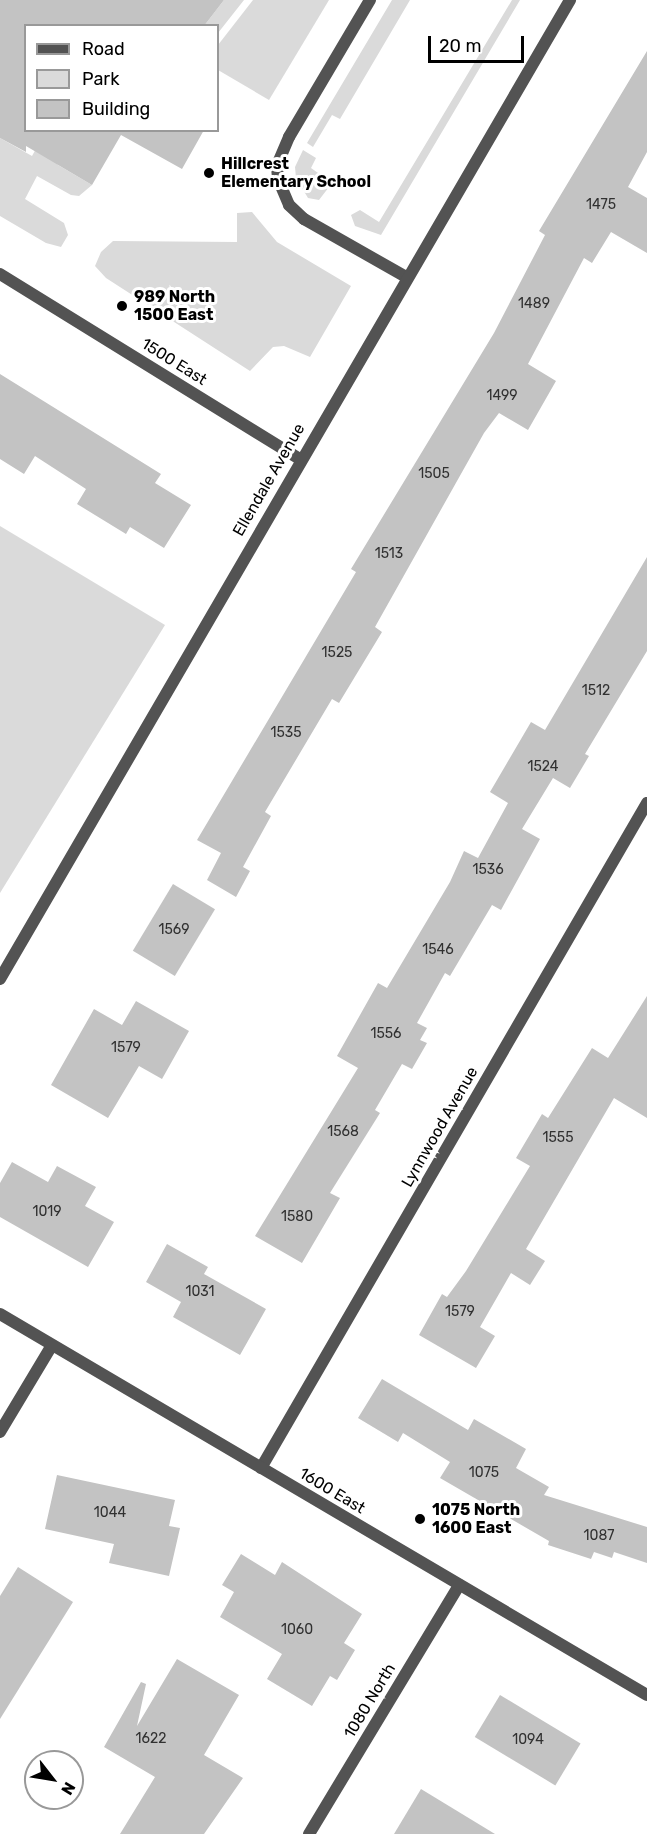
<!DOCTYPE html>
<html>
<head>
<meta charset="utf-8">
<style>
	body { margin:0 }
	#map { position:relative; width:647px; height:1834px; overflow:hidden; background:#fff; font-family:Rubik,sans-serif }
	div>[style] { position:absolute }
	.green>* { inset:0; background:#dadada }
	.building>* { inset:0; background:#c3c3c3; transform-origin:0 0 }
	.service>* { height:12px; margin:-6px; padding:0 6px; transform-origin:6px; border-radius:6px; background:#535353 }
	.minor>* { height:12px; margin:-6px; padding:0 6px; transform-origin:6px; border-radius:6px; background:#535353 }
	.tertiary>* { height:12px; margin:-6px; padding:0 6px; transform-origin:6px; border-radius:6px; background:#535353 }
	.dots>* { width:16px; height:16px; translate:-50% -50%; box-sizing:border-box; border:3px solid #fff; border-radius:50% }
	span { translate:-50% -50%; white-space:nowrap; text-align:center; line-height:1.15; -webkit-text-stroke:6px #fff; paint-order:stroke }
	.number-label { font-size:14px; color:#313131 }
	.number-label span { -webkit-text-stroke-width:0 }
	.poi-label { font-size:16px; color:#000; font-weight:700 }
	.left { translate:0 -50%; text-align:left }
	.street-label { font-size:16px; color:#000 }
	.legend { position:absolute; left:24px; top:24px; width:195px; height:108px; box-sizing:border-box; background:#fff; border:2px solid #999; margin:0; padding:8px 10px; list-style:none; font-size:18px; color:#000 }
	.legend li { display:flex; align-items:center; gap:12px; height:30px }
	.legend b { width:30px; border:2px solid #999 }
	.north { position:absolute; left:24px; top:1750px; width:60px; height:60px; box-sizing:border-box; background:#fff; border:2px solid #999; border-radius:50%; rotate:121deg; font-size:16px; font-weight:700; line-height:24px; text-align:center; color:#000 }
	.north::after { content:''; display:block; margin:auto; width:21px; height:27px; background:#000; clip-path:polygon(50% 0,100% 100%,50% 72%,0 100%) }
	.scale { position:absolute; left:428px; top:36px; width:96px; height:27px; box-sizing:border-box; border:3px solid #000; border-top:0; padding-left:8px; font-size:18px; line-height:21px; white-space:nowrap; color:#000; -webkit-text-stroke:4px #fff; paint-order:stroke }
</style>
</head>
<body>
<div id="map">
	<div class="green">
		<i style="clip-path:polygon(224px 0,244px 0,218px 33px,218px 26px,204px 26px)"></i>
		<i style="clip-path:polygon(253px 0,329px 0,269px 100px,218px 70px,218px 45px)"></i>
		<i style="clip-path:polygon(392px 0,410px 0,340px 119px,332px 115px,313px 147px,307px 143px)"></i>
		<i style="clip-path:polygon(512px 0,520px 0,381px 235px,355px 226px,351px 215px,360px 210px,379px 222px)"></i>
		<i style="clip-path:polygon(0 138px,32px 156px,42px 138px,58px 165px,92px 185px,79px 196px,71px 195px,37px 176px,25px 199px,64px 223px,68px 235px,61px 247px,46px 243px,0 216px)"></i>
		<i style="clip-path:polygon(303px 150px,316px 158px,311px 168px,328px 180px,329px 187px,319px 200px,308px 198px,296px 178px,295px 167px)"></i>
		<i style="clip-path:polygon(252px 212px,277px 242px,351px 286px,310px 357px,284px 346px,273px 347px,250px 371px,106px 278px,95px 266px,101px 252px,113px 241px,237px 242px,237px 213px)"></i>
		<i style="clip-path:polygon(0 526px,165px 625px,0 893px)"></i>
	</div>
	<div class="building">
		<i style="clip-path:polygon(0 0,224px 0,204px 26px,26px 26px,26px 130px,204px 130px,182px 169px,121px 135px,92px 185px,26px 146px,26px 152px,0 138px)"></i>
		<i style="clip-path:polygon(647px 51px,647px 152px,628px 187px,647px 198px,647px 253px,611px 232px,592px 263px,584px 258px,528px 364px,556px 381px,528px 430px,499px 413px,484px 433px,375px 627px,382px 632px,339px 703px,332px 699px,265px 812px,271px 816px,243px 867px,250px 871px,236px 897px,207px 880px,221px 853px,197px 840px,356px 572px,351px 569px,494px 333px,545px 235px,539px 231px)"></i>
		<i style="clip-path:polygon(0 374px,161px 474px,155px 483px,191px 505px,164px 548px,130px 527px,126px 534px,77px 504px,86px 489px,35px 456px,24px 474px,0 459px)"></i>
		<i style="clip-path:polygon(647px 557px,647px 651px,585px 754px,589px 756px,570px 788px,553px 778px,522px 829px,540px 839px,501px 910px,492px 905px,450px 976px,445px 973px,417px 1023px,427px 1028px,420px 1040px,427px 1043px,412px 1069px,402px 1064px,375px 1110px,380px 1113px,330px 1193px,340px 1198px,302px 1263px,255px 1236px,358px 1068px,337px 1056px,378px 983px,387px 988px,450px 882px,464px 851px,478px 858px,508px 803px,490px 792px,531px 722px,545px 730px)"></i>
		<i style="left:173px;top:884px;width:49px;height:78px;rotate:31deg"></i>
		<i style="clip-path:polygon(647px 996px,647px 1118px,614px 1098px,526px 1249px,545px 1261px,530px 1285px,511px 1273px,480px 1327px,495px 1336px,476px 1368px,419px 1335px,442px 1294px,447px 1297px,466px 1271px,530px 1166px,516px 1158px,542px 1114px,548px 1118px,592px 1048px,608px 1058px)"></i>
		<i style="clip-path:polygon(136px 1001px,189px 1031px,162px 1079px,139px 1066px,108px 1118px,51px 1085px,94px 1009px,122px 1025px)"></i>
		<i style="clip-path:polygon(12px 1162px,48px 1182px,57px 1166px,96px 1187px,85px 1206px,114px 1222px,88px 1267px,0 1217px,0 1183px)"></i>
		<i style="clip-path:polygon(167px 1244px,208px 1267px,204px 1274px,266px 1309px,240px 1355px,173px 1317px,181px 1302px,146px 1282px)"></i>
		<i style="clip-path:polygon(382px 1379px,468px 1430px,474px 1419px,526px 1449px,516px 1468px,549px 1487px,544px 1495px,647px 1527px,647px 1563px,614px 1552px,612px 1558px,594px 1552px,591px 1559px,548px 1545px,549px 1541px,440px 1478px,450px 1462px,403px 1433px,398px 1442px,358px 1418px)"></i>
		<i style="clip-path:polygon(57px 1475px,175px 1500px,169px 1526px,180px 1528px,169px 1576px,109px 1563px,114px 1544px,45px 1529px)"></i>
		<i style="clip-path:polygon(241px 1554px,275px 1575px,282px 1562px,362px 1614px,344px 1643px,355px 1650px,337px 1680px,330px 1676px,312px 1706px,267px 1679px,282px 1654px,220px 1617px,234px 1592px,222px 1585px)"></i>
		<i style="clip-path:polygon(18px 1567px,73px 1602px,0 1719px,0 1596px)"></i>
		<i style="clip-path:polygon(177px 1659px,239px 1695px,204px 1755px,243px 1778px,204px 1834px,120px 1834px,155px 1777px,104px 1747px,141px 1682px,146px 1684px,137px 1726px)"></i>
		<i style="left:500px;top:1695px;width:94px;height:49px;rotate:31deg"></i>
		<i style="clip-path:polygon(421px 1789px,495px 1834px,394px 1834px)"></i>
	</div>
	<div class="service">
		<i style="left:370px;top:0;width:159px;rotate:120.6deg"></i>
		<i style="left:289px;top:137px;width:30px;rotate:113deg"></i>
		<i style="left:277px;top:165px;width:14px;rotate:86deg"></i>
		<i style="left:278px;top:179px;width:28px;rotate:67deg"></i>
		<i style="left:289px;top:205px;width:21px;rotate:43deg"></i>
		<i style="left:304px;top:219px;width:117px;rotate:29.6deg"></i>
	</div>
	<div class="minor">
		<i style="left:0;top:1432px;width:101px;rotate:-59.1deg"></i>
		<i style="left:261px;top:1468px;width:769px;rotate:-59.87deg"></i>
		<i style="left:309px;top:1834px;width:291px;rotate:-58.9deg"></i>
	</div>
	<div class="tertiary">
		<i style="left:0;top:274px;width:352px;rotate:31.7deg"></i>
		<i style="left:0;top:979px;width:1133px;rotate:-59.79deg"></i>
		<i style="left:0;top:1314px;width:751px;rotate:30.49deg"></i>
	</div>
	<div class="dots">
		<i style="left:209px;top:173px;background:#000"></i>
		<i style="left:122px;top:306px;background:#000"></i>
		<i style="left:420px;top:1519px;background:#000"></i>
	</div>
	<div class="number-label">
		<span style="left:601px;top:205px">1475</span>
		<span style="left:534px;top:304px">1489</span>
		<span style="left:502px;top:396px">1499</span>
		<span style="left:434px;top:474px">1505</span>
		<span style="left:389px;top:554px">1513</span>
		<span style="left:337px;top:653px">1525</span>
		<span style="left:596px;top:691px">1512</span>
		<span style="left:286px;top:733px">1535</span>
		<span style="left:543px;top:767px">1524</span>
		<span style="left:488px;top:870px">1536</span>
		<span style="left:174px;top:930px">1569</span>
		<span style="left:438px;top:950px">1546</span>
		<span style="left:386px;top:1034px">1556</span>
		<span style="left:126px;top:1048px">1579</span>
		<span style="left:343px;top:1132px">1568</span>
		<span style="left:558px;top:1138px">1555</span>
		<span style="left:47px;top:1212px">1019</span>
		<span style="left:297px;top:1217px">1580</span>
		<span style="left:200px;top:1292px">1031</span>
		<span style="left:460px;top:1312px">1579</span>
		<span style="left:484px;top:1473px">1075</span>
		<span style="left:110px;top:1513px">1044</span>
		<span style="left:599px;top:1536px">1087</span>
		<span style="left:297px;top:1630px">1060</span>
		<span style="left:151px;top:1739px">1622</span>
		<span style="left:528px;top:1740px">1094</span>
	</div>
	<div class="poi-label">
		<span class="left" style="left:221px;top:173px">Hillcrest<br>Elementary School</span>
		<span class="left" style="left:134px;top:306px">989 North<br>1500 East</span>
		<span class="left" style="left:432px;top:1519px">1075 North<br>1600 East</span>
	</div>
	<div class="street-label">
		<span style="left:174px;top:362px;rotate:32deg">1500 East</span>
		<span style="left:269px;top:480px;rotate:-60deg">Ellendale Avenue</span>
		<span style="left:440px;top:1127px;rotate:-60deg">Lynnwood Avenue</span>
		<span style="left:332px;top:1491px;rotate:31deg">1600 East</span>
		<span style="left:370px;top:1701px;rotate:-59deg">1080 North</span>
	</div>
	<ul class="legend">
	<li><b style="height:8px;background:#535353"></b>Road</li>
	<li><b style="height:16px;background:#dadada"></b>Park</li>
	<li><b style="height:16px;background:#c3c3c3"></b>Building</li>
	</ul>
	<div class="north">N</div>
	<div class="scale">20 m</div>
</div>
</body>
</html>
